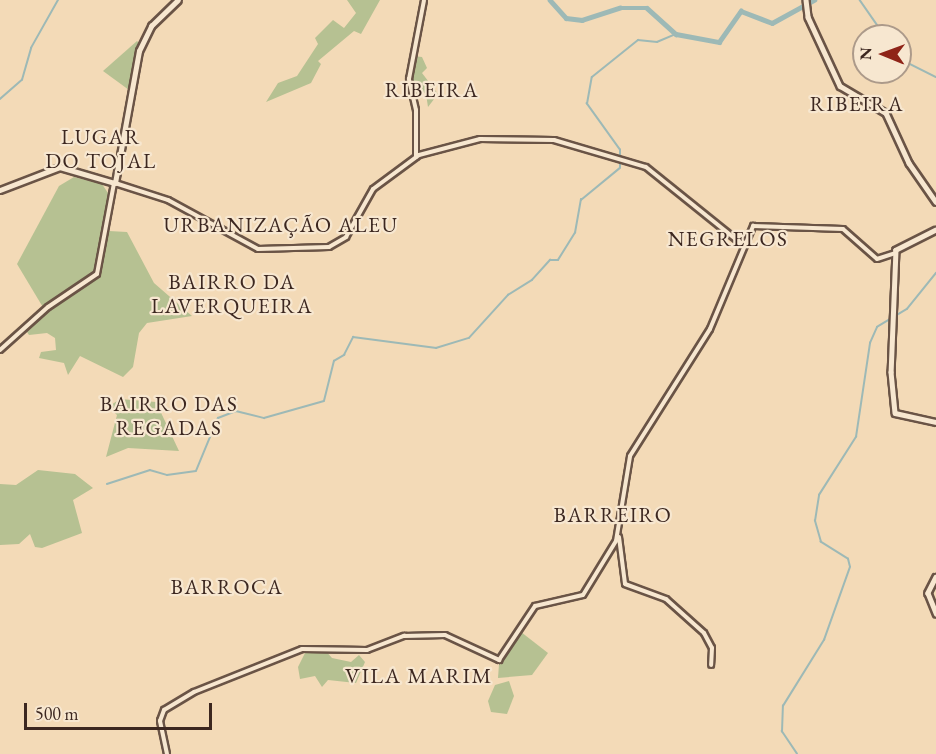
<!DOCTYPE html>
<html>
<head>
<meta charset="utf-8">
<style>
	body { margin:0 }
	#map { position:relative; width:936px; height:754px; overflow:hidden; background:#f3dab7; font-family:"EB Garamond",serif }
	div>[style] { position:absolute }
	.green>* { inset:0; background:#b6c192 }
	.stream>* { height:1.5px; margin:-0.75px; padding:0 0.75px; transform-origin:0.75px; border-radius:0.75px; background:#9db9b6 }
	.river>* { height:4.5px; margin:-2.25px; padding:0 2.25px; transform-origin:2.25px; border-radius:2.25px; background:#9db9b6 }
	.roads { filter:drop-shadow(2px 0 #6a5446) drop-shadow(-2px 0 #6a5446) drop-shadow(0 2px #6a5446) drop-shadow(0 -2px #6a5446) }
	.tertiary>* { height:4px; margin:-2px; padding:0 2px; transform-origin:2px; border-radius:2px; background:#f7e7d0 }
	.secondary>* { height:4.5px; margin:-2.25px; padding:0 2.25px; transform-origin:2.25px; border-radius:2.25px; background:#f7e7d0 }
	span { translate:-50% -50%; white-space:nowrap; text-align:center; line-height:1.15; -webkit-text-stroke:4.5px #f7e7d0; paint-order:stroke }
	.neighbourhood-label { font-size:21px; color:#3c2720; letter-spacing:1.5px }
	.quarter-label { font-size:22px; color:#3c2720; letter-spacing:1.5px }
	.north { position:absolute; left:852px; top:24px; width:60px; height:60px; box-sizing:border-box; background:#f7e7d0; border:2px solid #ac9a8a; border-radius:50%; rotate:271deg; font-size:16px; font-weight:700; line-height:24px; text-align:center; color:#3c2720 }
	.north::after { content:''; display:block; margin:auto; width:21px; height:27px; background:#8f2418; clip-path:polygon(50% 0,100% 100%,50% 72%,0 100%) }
	.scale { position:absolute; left:24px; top:703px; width:188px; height:27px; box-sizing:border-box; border:3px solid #3c2720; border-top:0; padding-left:8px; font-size:18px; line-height:21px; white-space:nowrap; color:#3c2720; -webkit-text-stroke:4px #f7e7d0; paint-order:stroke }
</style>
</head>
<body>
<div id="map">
	<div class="green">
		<i style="clip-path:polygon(347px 0,380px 0,361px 34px,354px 31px,318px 61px,321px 64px,311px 83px,266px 102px,278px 83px,297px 76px,318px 44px,315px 38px,333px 20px,344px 28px,356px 13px)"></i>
		<i style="clip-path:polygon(137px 41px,139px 43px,129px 90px,103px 71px)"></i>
		<i style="clip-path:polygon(413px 56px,422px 57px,427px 68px,422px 73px,438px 94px,428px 107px,426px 94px,421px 90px,415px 98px,411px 85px)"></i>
		<i style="clip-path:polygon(74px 177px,102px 184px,108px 193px,97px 271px,44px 309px,17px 264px,59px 186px)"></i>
		<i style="clip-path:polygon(109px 231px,127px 232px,154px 283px,192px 316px,147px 323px,139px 333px,133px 367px,123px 377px,80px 356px,68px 375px,64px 363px,39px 358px,41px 352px,56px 350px,55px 338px,47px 333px,29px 335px,25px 329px,96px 277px)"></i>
		<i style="clip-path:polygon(120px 399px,156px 402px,179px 451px,128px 448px,106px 457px,117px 415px,108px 407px)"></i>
		<i style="clip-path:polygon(38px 470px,75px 474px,93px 488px,73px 500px,82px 533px,42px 548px,35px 547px,30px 534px,19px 544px,0 545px,0 484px,16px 485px)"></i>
		<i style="clip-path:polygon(521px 632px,548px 653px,532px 675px,498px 678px,499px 664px)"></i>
		<i style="clip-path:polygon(324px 649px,332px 658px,351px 662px,359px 655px,365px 662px,356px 683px,328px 680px,322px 687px,315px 676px,300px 679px,298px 667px,306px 651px)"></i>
		<i style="clip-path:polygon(509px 681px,514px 696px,507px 714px,491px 712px,488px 701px,495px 685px)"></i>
	</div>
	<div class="stream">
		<i style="left:860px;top:0;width:44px;rotate:55.2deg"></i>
		<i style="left:900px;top:59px;width:40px;rotate:26.6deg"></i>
		<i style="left:0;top:99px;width:29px;rotate:-41deg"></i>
		<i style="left:22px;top:80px;width:33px;rotate:-74deg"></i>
		<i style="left:31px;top:48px;width:55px;rotate:-60.6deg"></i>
		<i style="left:107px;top:484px;width:45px;rotate:-18deg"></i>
		<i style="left:150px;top:470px;width:18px;rotate:16deg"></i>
		<i style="left:167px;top:475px;width:29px;rotate:-8deg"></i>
		<i style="left:196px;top:471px;width:57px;rotate:-67.5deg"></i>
		<i style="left:218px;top:418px;width:19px;rotate:-21deg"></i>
		<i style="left:236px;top:411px;width:29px;rotate:14deg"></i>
		<i style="left:264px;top:418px;width:62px;rotate:-15.8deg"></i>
		<i style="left:324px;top:401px;width:41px;rotate:-76deg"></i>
		<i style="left:334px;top:361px;width:12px;rotate:-31deg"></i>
		<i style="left:344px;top:355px;width:20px;rotate:-63deg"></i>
		<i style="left:353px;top:337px;width:84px;rotate:7.5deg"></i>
		<i style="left:436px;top:348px;width:34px;rotate:-17deg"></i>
		<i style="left:469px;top:338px;width:58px;rotate:-47.8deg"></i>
		<i style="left:508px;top:295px;width:28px;rotate:-32deg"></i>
		<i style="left:532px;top:280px;width:27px;rotate:-48deg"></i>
		<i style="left:550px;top:260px;width:8px"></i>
		<i style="left:558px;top:260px;width:32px;rotate:-58deg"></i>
		<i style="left:575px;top:233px;width:34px;rotate:-80deg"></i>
		<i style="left:581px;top:200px;width:50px;rotate:-39.4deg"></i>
		<i style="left:620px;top:168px;width:18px;rotate:-90deg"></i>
		<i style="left:620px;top:150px;width:57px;rotate:-125.7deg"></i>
		<i style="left:587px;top:104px;width:27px;rotate:-80deg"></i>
		<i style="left:592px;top:77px;width:59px;rotate:-38.8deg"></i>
		<i style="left:638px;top:40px;width:19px;rotate:6deg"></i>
		<i style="left:657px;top:42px;width:21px;rotate:-23deg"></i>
		<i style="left:797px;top:754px;width:27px;rotate:-124deg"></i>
		<i style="left:782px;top:732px;width:26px;rotate:-88deg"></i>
		<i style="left:783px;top:706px;width:78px;rotate:-58.2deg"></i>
		<i style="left:824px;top:640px;width:77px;rotate:-70.4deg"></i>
		<i style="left:850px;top:567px;width:8px;rotate:-104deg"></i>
		<i style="left:848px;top:559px;width:32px;rotate:-148deg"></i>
		<i style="left:821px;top:542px;width:22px;rotate:-106deg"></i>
		<i style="left:815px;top:521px;width:26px;rotate:-81deg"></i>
		<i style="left:819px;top:495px;width:69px;rotate:-57.5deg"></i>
		<i style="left:856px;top:437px;width:95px;rotate:-81.5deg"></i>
		<i style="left:870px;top:343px;width:17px;rotate:-66deg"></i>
		<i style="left:877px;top:327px;width:35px;rotate:-31deg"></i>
		<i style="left:907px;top:309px;width:46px;rotate:-51.1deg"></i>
	</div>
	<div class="river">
		<i style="left:550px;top:0;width:24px;rotate:48deg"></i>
		<i style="left:566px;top:18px;width:16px;rotate:7deg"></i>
		<i style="left:582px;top:20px;width:40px;rotate:-18deg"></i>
		<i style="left:620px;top:8px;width:27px"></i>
		<i style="left:647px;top:8px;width:39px;rotate:42deg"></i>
		<i style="left:676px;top:34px;width:44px;rotate:10.5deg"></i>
		<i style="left:719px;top:42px;width:38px;rotate:-55deg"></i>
		<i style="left:741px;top:11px;width:33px;rotate:21deg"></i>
		<i style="left:772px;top:23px;width:48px;rotate:-28.7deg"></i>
	</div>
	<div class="roads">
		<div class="tertiary">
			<i style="left:416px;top:157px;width:47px;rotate:-90deg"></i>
			<i style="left:416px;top:110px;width:32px;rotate:-103deg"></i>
			<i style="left:409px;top:79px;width:80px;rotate:-79.2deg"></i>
			<i style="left:115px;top:183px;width:56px;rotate:17.8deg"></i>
			<i style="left:168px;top:200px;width:102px;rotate:28.6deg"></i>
			<i style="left:258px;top:249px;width:71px;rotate:-1.6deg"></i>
			<i style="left:329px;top:247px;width:20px;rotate:-30deg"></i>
			<i style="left:346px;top:237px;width:55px;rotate:-60.6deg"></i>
			<i style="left:373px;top:189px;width:57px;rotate:-36.5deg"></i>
			<i style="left:419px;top:155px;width:63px;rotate:-14.7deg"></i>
			<i style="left:480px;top:139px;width:74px;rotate:0.8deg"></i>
			<i style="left:554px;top:140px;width:96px;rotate:16.4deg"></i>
			<i style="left:646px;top:167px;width:124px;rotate:38.8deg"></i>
			<i style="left:0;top:350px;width:64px;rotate:-41.9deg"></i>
			<i style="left:48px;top:307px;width:59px;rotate:-34deg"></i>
			<i style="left:97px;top:274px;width:93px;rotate:-79.4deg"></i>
			<i style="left:619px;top:537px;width:47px;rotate:82.7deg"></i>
			<i style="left:625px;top:584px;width:44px;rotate:20.1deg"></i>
			<i style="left:666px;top:599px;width:51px;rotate:41.8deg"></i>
			<i style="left:704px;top:633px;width:17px;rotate:62deg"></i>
			<i style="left:712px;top:648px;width:17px;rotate:93deg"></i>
			<i style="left:167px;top:754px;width:34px;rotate:-102deg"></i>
			<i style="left:160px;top:721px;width:12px;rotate:-70deg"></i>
			<i style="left:164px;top:710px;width:35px;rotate:-31deg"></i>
			<i style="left:194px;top:692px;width:116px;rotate:-21.7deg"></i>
			<i style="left:302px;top:649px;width:65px;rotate:0.9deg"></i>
			<i style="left:367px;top:650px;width:40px;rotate:-21deg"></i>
			<i style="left:404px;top:636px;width:41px;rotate:-1.4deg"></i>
			<i style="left:445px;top:635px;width:60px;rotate:24.8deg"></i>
			<i style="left:499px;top:660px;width:65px;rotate:-56.3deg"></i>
			<i style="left:535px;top:606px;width:49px;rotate:-12.9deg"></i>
			<i style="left:583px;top:595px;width:63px;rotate:-58.6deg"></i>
			<i style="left:616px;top:541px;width:86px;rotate:-80.6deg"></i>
			<i style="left:630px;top:456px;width:150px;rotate:-57.8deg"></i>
			<i style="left:710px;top:329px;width:112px;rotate:-67.3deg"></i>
			<i style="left:753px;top:226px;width:90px;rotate:1.9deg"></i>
			<i style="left:843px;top:229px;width:45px;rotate:41.4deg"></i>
			<i style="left:877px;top:259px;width:19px;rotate:-18deg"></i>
		</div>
		<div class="secondary">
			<i style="left:806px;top:0;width:17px;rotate:83deg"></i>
			<i style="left:808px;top:17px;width:76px;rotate:65.1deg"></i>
			<i style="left:840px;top:86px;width:53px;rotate:30.4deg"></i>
			<i style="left:886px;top:113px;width:55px;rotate:65.3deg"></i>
			<i style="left:909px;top:163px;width:47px;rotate:55.3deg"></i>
			<i style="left:0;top:190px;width:64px;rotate:-21deg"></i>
			<i style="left:60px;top:167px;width:57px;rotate:16.2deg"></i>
			<i style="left:115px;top:183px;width:134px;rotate:-79.7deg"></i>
			<i style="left:139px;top:51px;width:28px;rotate:-64deg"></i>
			<i style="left:151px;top:26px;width:37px;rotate:-44deg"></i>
			<i style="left:936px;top:230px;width:45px;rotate:153.4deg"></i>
			<i style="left:896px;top:250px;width:122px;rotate:92.3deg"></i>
			<i style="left:891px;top:372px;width:41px;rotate:84.4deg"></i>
			<i style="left:895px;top:413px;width:42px;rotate:12.4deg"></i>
			<i style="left:936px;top:577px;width:18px;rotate:117deg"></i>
			<i style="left:928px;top:593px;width:22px;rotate:68deg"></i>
		</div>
	</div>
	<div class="neighbourhood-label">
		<span style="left:432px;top:90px">RIBEIRA</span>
		<span style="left:857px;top:104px">RIBEIRA</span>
		<span style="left:101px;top:149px">LUGAR<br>DO TOJAL</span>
		<span style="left:281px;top:225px">URBANIZAÇÃO ALEU</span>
		<span style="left:728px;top:239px">NEGRELOS</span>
		<span style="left:232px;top:294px">BAIRRO DA<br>LAVERQUEIRA</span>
		<span style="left:169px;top:416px">BAIRRO DAS<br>REGADAS</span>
		<span style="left:613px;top:515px">BARREIRO</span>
		<span style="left:227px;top:587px">BARROCA</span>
	</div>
	<div class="quarter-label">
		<span style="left:419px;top:676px">VILA MARIM</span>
	</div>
	<div class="north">N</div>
	<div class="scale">500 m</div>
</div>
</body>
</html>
